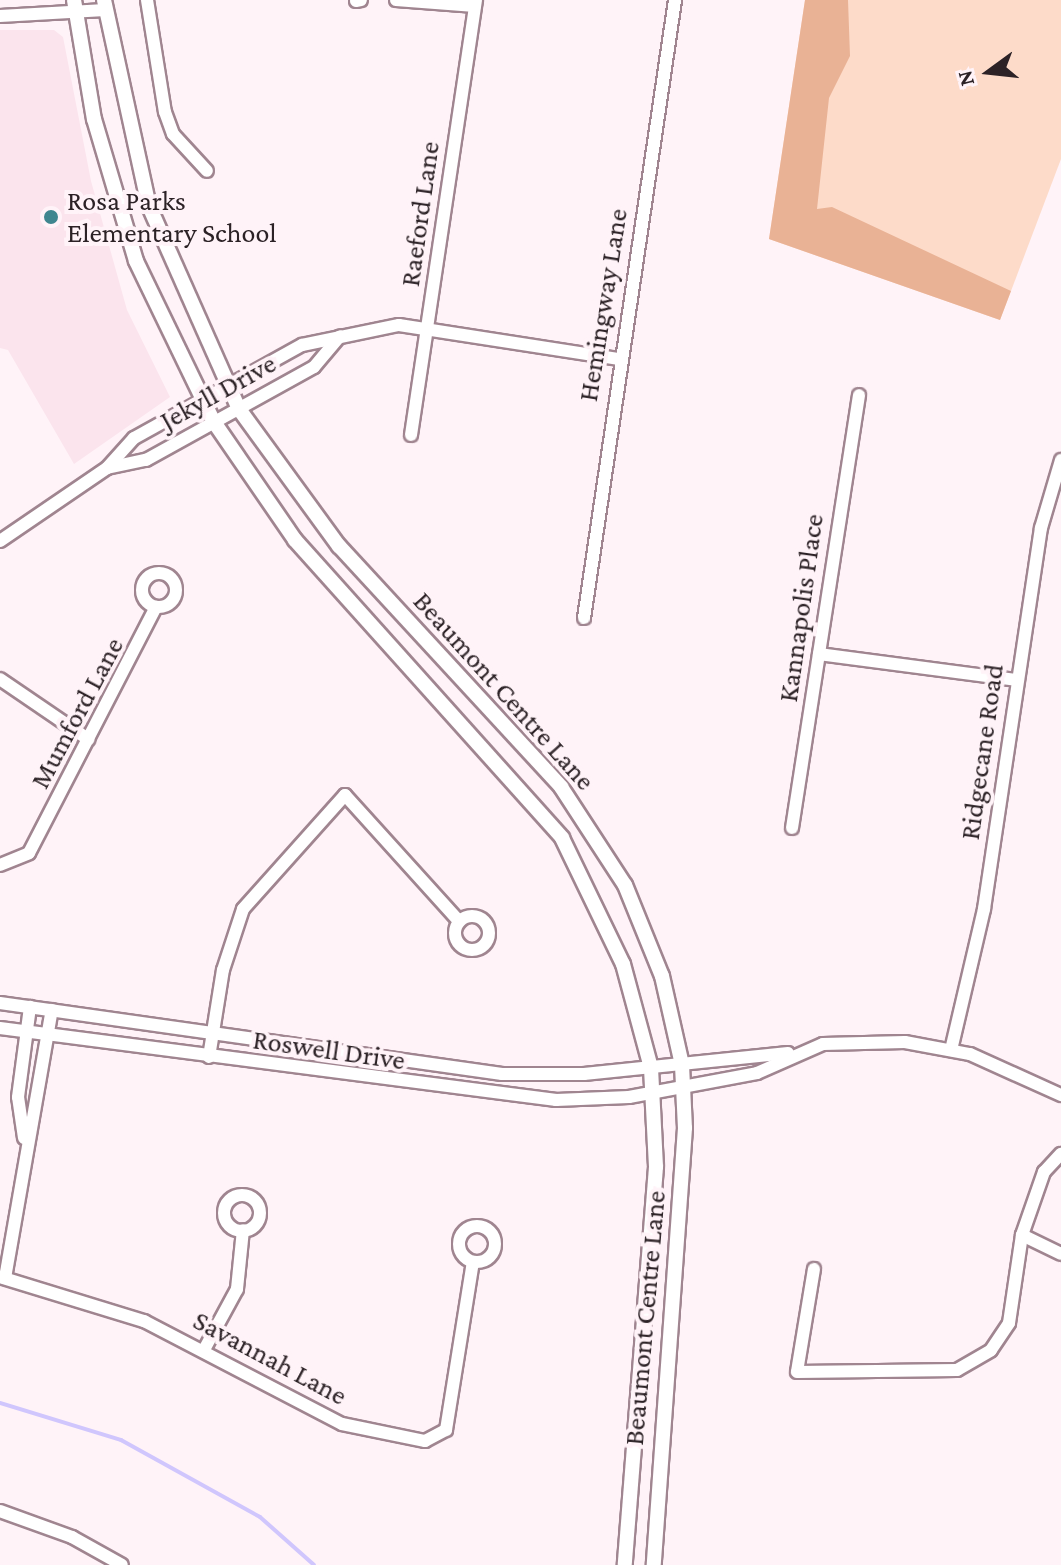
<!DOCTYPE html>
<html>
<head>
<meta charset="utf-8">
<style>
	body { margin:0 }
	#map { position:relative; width:1061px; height:1565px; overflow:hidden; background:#fff3f8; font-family:"Crimson Pro",serif }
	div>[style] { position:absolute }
	.built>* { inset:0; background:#fbe4ed }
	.green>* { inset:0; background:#fddbc9 }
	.forest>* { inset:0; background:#e9b295 }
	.stream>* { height:4px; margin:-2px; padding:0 2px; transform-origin:2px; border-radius:2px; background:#d0c6fd }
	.roads { filter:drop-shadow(2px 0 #a08590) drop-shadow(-2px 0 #a08590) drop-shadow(0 2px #a08590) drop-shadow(0 -2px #a08590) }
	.minor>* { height:12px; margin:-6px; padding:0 6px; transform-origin:6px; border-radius:6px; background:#fff }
	.minor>.ring { margin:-6px; padding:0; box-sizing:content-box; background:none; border:12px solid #fff; border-radius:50% }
	.tertiary>* { height:14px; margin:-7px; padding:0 7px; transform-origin:7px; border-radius:7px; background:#fff }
	.dots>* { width:22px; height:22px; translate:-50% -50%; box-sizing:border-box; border:4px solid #fff3f8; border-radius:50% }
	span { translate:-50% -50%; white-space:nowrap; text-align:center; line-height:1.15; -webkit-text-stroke:8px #fff3f8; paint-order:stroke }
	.poi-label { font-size:28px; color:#2c2226 }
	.left { translate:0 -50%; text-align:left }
	.street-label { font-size:28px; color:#2c2226 }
	.north { position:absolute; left:949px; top:32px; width:80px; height:80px; -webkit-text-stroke:6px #fff3f8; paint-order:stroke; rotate:255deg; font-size:22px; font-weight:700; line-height:32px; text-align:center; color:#2c2226 }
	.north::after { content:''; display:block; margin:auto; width:28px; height:36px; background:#2c2226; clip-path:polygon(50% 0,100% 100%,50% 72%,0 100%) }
</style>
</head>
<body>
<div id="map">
	<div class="built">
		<i style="clip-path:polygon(0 30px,54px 30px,63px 37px,91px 181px,127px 310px,170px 397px,74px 464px,8px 350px,0 348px)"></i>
	</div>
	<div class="green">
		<i style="clip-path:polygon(805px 0,1061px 0,1061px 159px,1000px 320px,769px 239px)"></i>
	</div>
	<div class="forest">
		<i style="clip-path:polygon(805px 0,848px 0,850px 56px,829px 98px,817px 209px,832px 207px,1011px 291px,1000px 320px,769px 239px)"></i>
	</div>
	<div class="stream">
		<i style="left:0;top:1403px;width:127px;rotate:17deg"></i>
		<i style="left:121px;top:1440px;width:159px;rotate:29deg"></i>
		<i style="left:260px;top:1517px;width:72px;rotate:41.6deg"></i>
	</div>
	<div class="roads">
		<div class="minor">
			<i style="left:147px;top:0;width:113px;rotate:80.9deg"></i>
			<i style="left:165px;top:112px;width:23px;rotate:70deg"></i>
			<i style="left:173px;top:134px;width:50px;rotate:47.4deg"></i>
			<i style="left:396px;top:0;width:79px;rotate:4.3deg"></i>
			<i style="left:356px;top:1px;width:5px;rotate:-11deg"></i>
			<i style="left:0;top:16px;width:105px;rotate:-3.3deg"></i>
			<i style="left:411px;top:435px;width:440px;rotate:-81.5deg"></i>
			<i style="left:107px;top:468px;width:40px;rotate:-12deg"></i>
			<i style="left:146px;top:460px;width:192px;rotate:-29deg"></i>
			<i style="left:314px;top:367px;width:40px;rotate:-50deg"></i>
			<i style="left:0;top:541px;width:130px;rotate:-34.3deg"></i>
			<i style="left:107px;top:468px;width:40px;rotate:-48deg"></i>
			<i style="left:134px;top:438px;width:192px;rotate:-29deg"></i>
			<i style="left:302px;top:345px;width:99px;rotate:-11.7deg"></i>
			<i style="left:399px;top:325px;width:223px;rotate:8.8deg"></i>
			<i class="ring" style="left:142px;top:573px;width:22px;height:22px"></i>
			<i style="left:584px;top:618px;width:625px;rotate:-81.62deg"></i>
			<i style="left:819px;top:654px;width:200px;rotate:7.5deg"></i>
			<i style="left:0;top:679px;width:107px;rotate:34.3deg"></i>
			<i style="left:792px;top:828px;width:438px;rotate:-81.2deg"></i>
			<i style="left:0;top:865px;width:31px;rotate:-22deg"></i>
			<i style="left:29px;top:853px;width:277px;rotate:-62.7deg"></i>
			<i class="ring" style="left:455px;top:916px;width:22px;height:22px"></i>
			<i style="left:0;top:1003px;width:507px;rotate:8.05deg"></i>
			<i style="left:502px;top:1074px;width:82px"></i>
			<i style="left:584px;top:1074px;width:205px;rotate:-5.9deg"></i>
			<i style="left:0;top:1028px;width:561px;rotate:7.38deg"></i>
			<i style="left:556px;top:1100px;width:73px;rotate:-2.4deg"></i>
			<i style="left:629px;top:1097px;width:130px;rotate:-10.6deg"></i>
			<i style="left:757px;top:1073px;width:72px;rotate:-23.7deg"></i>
			<i style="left:823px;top:1044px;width:82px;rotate:-1.4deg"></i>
			<i style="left:905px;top:1042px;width:66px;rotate:10.5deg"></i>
			<i style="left:970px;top:1054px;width:100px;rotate:24.3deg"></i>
			<i style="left:951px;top:1050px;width:145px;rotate:-76.8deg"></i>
			<i style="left:984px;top:909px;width:385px;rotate:-81.5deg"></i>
			<i style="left:1041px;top:528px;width:71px;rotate:-73.6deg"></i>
			<i style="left:209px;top:1057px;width:88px;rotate:-80.9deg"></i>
			<i style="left:223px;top:970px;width:64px;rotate:-71.8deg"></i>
			<i style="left:243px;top:909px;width:153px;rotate:-48.2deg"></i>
			<i style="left:345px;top:795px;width:170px;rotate:47.9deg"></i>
			<i style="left:24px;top:1138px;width:41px;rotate:-98.3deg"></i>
			<i style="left:18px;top:1097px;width:91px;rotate:-82.4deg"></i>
			<i class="ring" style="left:224px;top:1195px;width:24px;height:24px"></i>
			<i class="ring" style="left:459px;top:1226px;width:24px;height:24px"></i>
			<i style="left:1022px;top:1235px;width:43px;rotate:26deg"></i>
			<i style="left:814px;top:1269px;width:104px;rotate:99.4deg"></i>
			<i style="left:797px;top:1372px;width:160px;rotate:-0.7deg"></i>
			<i style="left:957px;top:1370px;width:39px;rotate:-30deg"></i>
			<i style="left:991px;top:1350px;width:32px;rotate:-56deg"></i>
			<i style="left:1009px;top:1323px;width:89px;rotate:-81.6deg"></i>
			<i style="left:1022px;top:1235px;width:67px;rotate:-70.8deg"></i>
			<i style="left:1044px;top:1172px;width:25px;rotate:-47deg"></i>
			<i style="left:0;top:1277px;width:151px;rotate:17deg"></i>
			<i style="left:144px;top:1321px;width:223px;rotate:27.5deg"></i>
			<i style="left:342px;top:1424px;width:85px;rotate:11.6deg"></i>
			<i style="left:425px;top:1441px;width:24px;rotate:-28deg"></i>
			<i style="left:446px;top:1430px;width:170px;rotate:-80.9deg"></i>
			<i style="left:5px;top:1278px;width:272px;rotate:-80.1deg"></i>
			<i style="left:205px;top:1348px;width:67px;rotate:-61.5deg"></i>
			<i style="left:237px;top:1289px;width:59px;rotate:-84.2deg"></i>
			<i style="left:0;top:1511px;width:77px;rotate:19.9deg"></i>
			<i style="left:72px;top:1537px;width:57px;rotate:29.2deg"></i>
		</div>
		<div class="tertiary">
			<i style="left:74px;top:0;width:121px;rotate:80.5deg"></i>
			<i style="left:94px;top:119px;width:148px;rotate:73.5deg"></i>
			<i style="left:136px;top:261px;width:179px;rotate:64.2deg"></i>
			<i style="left:214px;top:422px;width:143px;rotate:55.5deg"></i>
			<i style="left:295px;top:540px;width:400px;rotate:48.1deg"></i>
			<i style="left:562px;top:838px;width:140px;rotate:64.2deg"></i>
			<i style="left:623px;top:964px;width:108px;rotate:74.9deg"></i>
			<i style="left:651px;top:1068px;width:99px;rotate:87.1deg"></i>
			<i style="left:656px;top:1167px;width:399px;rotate:94.5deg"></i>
			<i style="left:104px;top:0;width:211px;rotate:77.7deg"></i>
			<i style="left:149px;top:206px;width:222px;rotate:66.1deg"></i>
			<i style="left:239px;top:409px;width:170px;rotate:53.9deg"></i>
			<i style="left:339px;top:546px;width:328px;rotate:47.3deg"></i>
			<i style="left:561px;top:787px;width:117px;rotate:56.9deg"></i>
			<i style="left:625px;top:885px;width:98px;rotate:67.9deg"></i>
			<i style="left:662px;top:976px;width:91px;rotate:77.3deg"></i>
			<i style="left:682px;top:1065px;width:63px;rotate:87.3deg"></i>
			<i style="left:685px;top:1128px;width:438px;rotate:94.1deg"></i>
		</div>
	</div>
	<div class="dots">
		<i style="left:51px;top:217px;background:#3f868f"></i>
	</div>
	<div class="poi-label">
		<span class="left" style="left:67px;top:217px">Rosa Parks<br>Elementary School</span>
	</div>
	<div class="street-label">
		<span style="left:420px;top:214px;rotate:-82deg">Raeford Lane</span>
		<span style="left:603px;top:305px;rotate:-81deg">Hemingway Lane</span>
		<span style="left:218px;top:392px;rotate:-29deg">Jekyll Drive</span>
		<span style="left:801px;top:608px;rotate:-82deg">Kannapolis Place</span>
		<span style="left:504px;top:691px;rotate:48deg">Beaumont Centre Lane</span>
		<span style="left:77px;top:713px;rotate:-62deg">Mumford Lane</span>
		<span style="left:982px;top:752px;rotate:-82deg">Ridgecane Road</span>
		<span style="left:329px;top:1050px;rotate:8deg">Roswell Drive</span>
		<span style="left:645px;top:1318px;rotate:-85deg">Beaumont Centre Lane</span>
		<span style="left:270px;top:1358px;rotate:28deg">Savannah Lane</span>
	</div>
	<div class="north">N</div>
</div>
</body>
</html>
